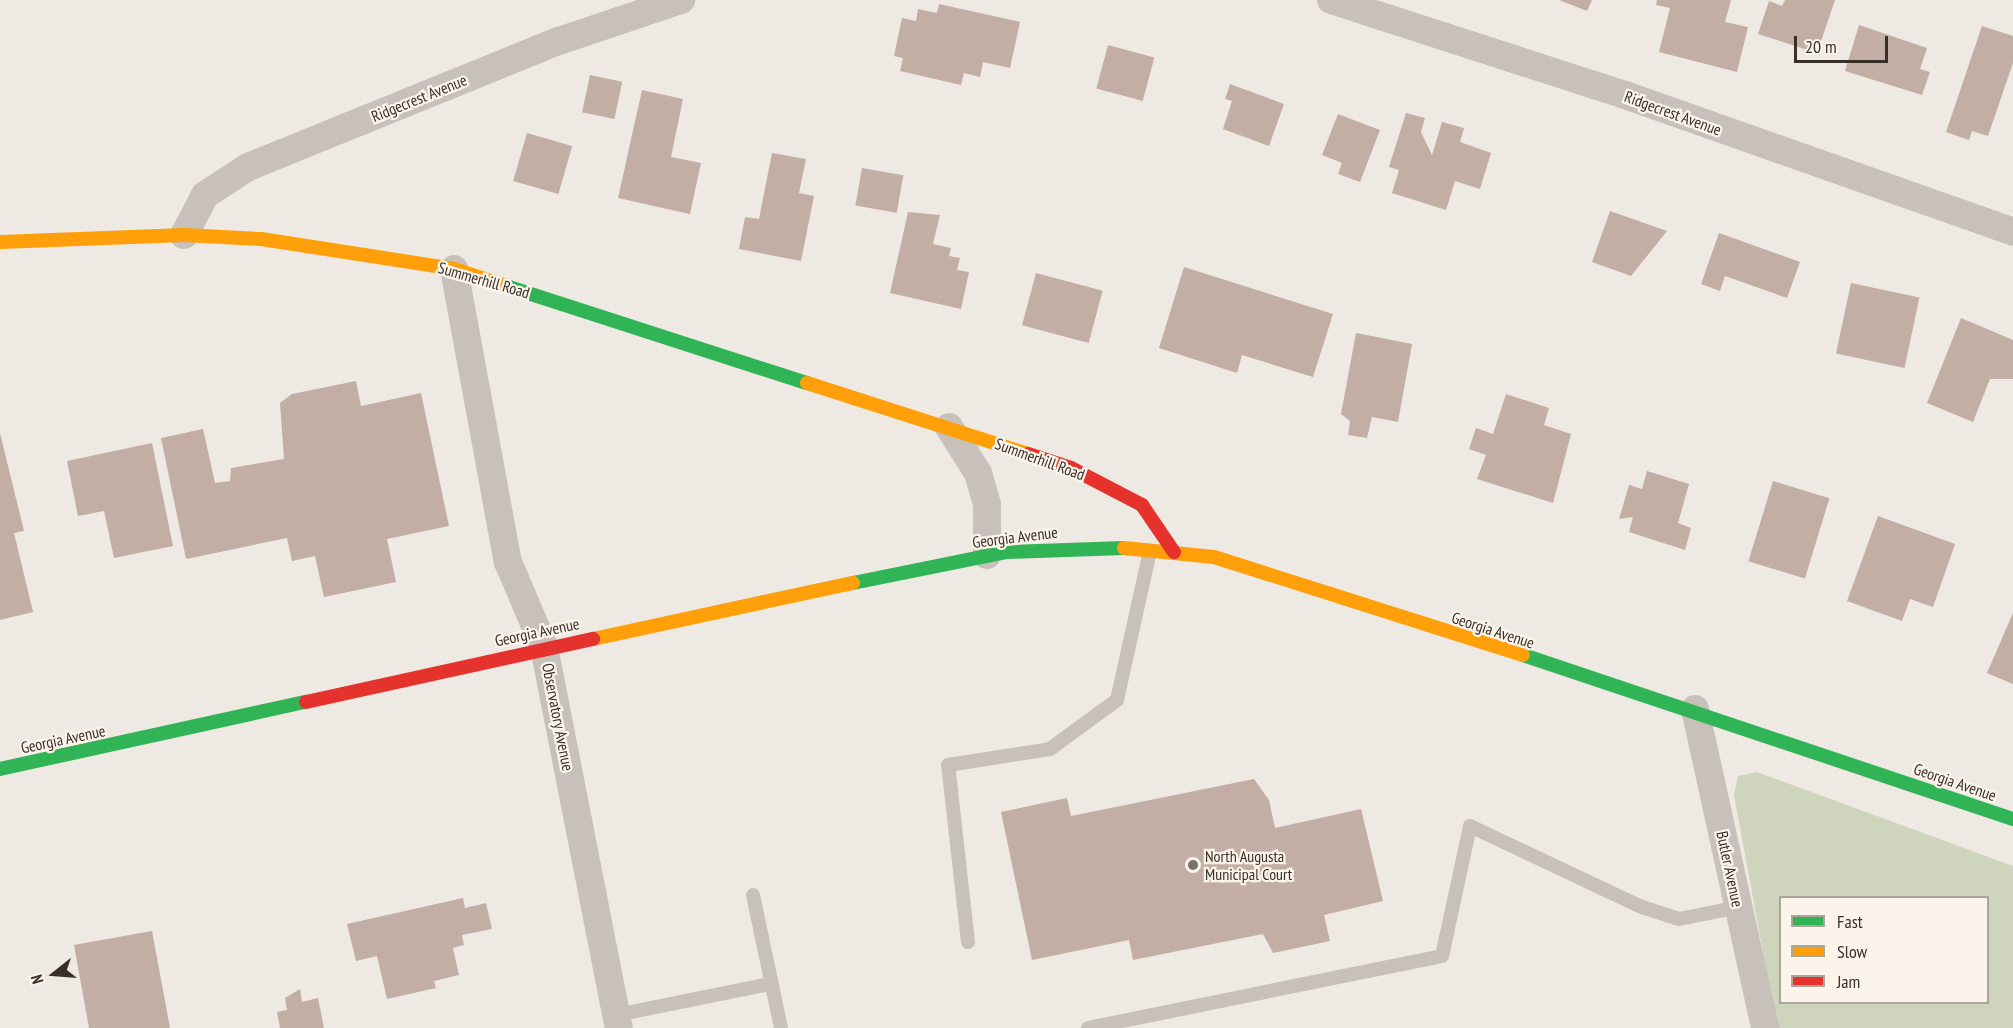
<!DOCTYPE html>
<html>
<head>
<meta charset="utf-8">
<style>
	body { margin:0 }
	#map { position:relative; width:2013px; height:1028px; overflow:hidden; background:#eee9e3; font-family:"PT Sans Narrow",sans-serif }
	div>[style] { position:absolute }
	.green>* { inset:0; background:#cfd4bc }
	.building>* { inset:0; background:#c2aea4; transform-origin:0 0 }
	.lane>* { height:14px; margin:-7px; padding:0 7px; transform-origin:7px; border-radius:7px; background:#c8c1bb }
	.street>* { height:28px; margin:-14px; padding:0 14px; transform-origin:14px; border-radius:14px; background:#c8c1bb }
	.fast>* { height:14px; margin:-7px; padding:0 7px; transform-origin:7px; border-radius:7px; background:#30b455 }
	.slow>* { height:14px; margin:-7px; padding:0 7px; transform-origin:7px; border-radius:7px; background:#ff9f0a }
	.jam>* { height:14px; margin:-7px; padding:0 7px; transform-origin:7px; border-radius:7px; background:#e5322d }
	.dots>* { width:16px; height:16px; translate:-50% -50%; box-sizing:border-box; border:3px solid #fbf4eb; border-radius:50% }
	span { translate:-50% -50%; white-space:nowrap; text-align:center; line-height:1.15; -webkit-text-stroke:4.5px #fbf4eb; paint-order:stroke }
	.street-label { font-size:16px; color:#392f29 }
	.poi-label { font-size:16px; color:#392f29 }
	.left { translate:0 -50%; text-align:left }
	.legend { position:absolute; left:1779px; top:896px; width:210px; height:108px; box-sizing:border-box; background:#fbf4eb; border:2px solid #ada59d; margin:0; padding:8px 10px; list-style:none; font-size:18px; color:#392f29 }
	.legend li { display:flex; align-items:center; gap:12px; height:30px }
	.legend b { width:30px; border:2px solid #ada59d }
	.north { position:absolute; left:24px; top:944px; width:60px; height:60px; -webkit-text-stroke:4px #fbf4eb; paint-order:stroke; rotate:253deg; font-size:16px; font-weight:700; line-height:24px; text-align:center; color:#392f29 }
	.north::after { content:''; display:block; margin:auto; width:21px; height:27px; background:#392f29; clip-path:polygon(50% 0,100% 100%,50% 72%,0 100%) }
	.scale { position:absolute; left:1794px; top:36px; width:94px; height:27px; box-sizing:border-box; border:3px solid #392f29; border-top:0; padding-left:8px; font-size:18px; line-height:21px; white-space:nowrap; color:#392f29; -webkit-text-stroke:4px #fbf4eb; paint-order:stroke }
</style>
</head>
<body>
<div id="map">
	<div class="green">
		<i style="clip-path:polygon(evenodd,1757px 772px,2013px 866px,2013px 1028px,1777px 1028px,1734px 795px,1738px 776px,1757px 772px,1780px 898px,1988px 898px,1988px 1002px,1780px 1002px,1780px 898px)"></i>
	</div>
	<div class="building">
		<i style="clip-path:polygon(1559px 0,1592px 0,1587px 11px)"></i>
		<i style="clip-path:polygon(1657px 0,1731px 0,1725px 22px,1748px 27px,1737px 72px,1659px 52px,1670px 8px,1656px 5px)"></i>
		<i style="clip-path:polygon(1785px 0,1835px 0,1817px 53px,1758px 34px,1769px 1px,1782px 6px)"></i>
		<i style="clip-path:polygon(939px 4px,1020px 22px,1010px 68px,983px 62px,980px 77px,964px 73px,961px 85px,900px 71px,903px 58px,894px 56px,902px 18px,916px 21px,918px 9px,937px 13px)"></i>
		<i style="clip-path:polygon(1859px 25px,1927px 48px,1920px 69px,1930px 72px,1922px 95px,1845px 71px)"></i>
		<i style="clip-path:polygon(1982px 26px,2013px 36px,2013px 63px,1988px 136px,1972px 131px,1969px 140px,1946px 132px)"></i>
		<i style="left:1108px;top:45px;width:48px;height:45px;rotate:15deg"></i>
		<i style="left:590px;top:75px;width:33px;height:38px;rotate:12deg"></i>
		<i style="clip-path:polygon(1230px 84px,1284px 104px,1269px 146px,1223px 129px,1232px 101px,1225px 99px)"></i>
		<i style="clip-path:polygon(642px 90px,683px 99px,671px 157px,701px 163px,690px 214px,618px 198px)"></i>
		<i style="clip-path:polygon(1406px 113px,1425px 118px,1421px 132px,1432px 155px,1442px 122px,1464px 128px,1460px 142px,1491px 153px,1480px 189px,1455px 181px,1446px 210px,1392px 193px,1399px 170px,1389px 167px)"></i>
		<i style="clip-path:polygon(1338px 114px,1380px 130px,1360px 182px,1338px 174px,1342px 163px,1322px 155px)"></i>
		<i style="left:527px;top:133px;width:47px;height:50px;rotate:16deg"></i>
		<i style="clip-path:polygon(772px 153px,806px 159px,799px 193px,814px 196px,801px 261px,739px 249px,745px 217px,759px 219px)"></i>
		<i style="left:862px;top:168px;width:42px;height:38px;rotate:10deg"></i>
		<i style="clip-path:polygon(1610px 211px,1667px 231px,1631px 276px,1592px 262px)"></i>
		<i style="clip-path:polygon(908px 212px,940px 215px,933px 244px,951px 248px,949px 256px,960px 258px,957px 270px,969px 272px,961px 309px,890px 293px)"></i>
		<i style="clip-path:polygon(1719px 233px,1800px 262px,1787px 298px,1725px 276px,1720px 291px,1701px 284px)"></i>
		<i style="clip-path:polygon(1184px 267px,1333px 314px,1313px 377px,1242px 355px,1237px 373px,1159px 348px)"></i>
		<i style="left:1036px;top:273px;width:69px;height:54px;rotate:15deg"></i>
		<i style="left:1851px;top:283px;width:70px;height:72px;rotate:12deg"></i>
		<i style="clip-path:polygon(1961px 318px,2013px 340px,2013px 379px,1990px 379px,1973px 422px,1927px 403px)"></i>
		<i style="clip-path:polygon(1356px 333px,1412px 344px,1398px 422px,1372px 417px,1367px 438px,1348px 435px,1350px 421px,1341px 414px)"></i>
		<i style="clip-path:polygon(356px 381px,361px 406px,421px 393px,449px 526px,387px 539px,396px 582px,324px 597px,315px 556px,292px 561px,287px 538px,186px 559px,161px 438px,203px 429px,215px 483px,230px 481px,231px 468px,284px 459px,280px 403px,292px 394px)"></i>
		<i style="clip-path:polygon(1506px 394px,1549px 408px,1544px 425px,1571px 434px,1553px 503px,1477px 479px,1486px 455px,1469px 449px,1476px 428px,1493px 434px)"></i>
		<i style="clip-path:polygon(0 433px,24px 531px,14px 533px,33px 612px,0 620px)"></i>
		<i style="clip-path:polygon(152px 443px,173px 546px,114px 558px,104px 511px,78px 516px,67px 461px)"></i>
		<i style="clip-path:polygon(1647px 471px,1689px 484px,1678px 523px,1691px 528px,1685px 550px,1629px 532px,1633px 517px,1619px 519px,1629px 485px,1642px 489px)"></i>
		<i style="left:1773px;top:481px;width:59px;height:84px;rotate:17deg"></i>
		<i style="clip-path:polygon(1878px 516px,1955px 544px,1933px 607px,1910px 599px,1902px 621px,1847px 601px)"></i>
		<i style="clip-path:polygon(2013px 613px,2013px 684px,1987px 673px)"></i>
		<i style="clip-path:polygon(1254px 779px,1269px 800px,1275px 828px,1361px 809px,1383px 901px,1324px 915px,1330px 941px,1273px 953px,1263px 934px,1133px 960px,1129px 940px,1032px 960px,1001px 812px,1067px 798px,1071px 816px)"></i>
		<i style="clip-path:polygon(463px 898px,465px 908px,486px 903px,492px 929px,462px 935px,464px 945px,453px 948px,459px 975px,434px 981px,436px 988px,387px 999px,377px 956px,356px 961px,347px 924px)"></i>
		<i style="clip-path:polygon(152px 931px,170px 1028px,89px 1028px,74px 945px)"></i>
		<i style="clip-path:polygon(300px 989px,302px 1002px,318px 998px,324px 1028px,280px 1028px,277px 1012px,287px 1010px,285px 998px)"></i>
	</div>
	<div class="lane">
		<i style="left:753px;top:895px;width:136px;rotate:78.1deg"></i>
		<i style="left:968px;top:942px;width:178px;rotate:-96.4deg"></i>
		<i style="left:948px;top:765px;width:103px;rotate:-8.9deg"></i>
		<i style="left:1050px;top:749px;width:83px;rotate:-36.2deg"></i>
		<i style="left:1117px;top:700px;width:153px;rotate:-77.5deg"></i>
		<i style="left:616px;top:1015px;width:157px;rotate:-11.4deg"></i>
		<i style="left:1088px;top:1028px;width:361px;rotate:-11.5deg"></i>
		<i style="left:1442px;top:956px;width:133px;rotate:-77.8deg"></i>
		<i style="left:1470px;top:826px;width:187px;rotate:25.3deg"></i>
		<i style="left:1639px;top:906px;width:42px;rotate:18deg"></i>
		<i style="left:1679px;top:919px;width:61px;rotate:-11.3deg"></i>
	</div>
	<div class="street">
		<i style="left:1331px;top:0;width:309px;rotate:17.9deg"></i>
		<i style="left:1625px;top:95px;width:411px;rotate:19.4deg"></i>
		<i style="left:184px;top:235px;width:45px;rotate:-62.3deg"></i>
		<i style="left:205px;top:195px;width:51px;rotate:-33.1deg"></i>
		<i style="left:248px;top:167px;width:336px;rotate:-22.1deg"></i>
		<i style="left:559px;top:41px;width:129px;rotate:-18.6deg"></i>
		<i style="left:454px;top:269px;width:298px;rotate:79.6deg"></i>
		<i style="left:508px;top:562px;width:92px;rotate:67deg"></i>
		<i style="left:544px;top:647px;width:388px;rotate:78.9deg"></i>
		<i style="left:949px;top:427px;width:54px;rotate:57.8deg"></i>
		<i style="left:978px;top:473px;width:33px;rotate:74deg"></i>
		<i style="left:987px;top:505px;width:50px;rotate:90deg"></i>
		<i style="left:1695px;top:709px;width:327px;rotate:77.6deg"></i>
	</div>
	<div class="fast">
		<i style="left:500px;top:284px;width:323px;rotate:17.9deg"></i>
		<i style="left:853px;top:583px;width:157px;rotate:-11.4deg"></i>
		<i style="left:1007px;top:552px;width:117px;rotate:-2deg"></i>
		<i style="left:1523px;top:655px;width:517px;rotate:18.51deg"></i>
		<i style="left:0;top:769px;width:313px;rotate:-12.4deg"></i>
	</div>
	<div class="slow">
		<i style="left:0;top:242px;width:184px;rotate:-2.2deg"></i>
		<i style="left:184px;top:235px;width:77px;rotate:3deg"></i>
		<i style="left:261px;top:239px;width:195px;rotate:8.8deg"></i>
		<i style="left:454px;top:269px;width:48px;rotate:18.1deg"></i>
		<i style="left:807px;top:383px;width:232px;rotate:17.8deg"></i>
		<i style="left:1124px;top:548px;width:90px;rotate:5.7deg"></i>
		<i style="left:1214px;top:557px;width:324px;rotate:17.6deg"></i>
		<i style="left:593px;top:639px;width:266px;rotate:-12.2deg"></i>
	</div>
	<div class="jam">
		<i style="left:1028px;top:454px;width:45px;rotate:18deg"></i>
		<i style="left:1071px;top:468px;width:80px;rotate:27.5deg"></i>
		<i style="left:1142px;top:505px;width:57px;rotate:55.8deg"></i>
		<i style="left:306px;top:702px;width:294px;rotate:-12.4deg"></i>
	</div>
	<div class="dots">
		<i style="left:1193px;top:865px;background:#78706a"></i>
	</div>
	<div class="street-label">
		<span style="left:419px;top:98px;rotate:-22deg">Ridgecrest Avenue</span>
		<span style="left:1673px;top:113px;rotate:20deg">Ridgecrest Avenue</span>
		<span style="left:484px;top:280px;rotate:16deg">Summerhill Road</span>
		<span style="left:1040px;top:459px;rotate:20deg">Summerhill Road</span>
		<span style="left:1015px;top:537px;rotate:-7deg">Georgia Avenue</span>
		<span style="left:1493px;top:630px;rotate:18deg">Georgia Avenue</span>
		<span style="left:537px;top:632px;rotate:-12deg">Georgia Avenue</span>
		<span style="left:558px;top:717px;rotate:79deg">Observatory Avenue</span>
		<span style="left:63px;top:739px;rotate:-12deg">Georgia Avenue</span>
		<span style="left:1955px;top:782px;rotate:19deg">Georgia Avenue</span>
		<span style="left:1730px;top:869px;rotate:78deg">Butler Avenue</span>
	</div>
	<div class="poi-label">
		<span class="left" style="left:1205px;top:865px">North Augusta<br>Municipal Court</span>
	</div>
	<ul class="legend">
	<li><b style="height:8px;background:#30b455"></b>Fast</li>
	<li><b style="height:8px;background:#ff9f0a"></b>Slow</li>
	<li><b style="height:8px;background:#e5322d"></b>Jam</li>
	</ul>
	<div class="north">N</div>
	<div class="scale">20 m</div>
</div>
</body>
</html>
